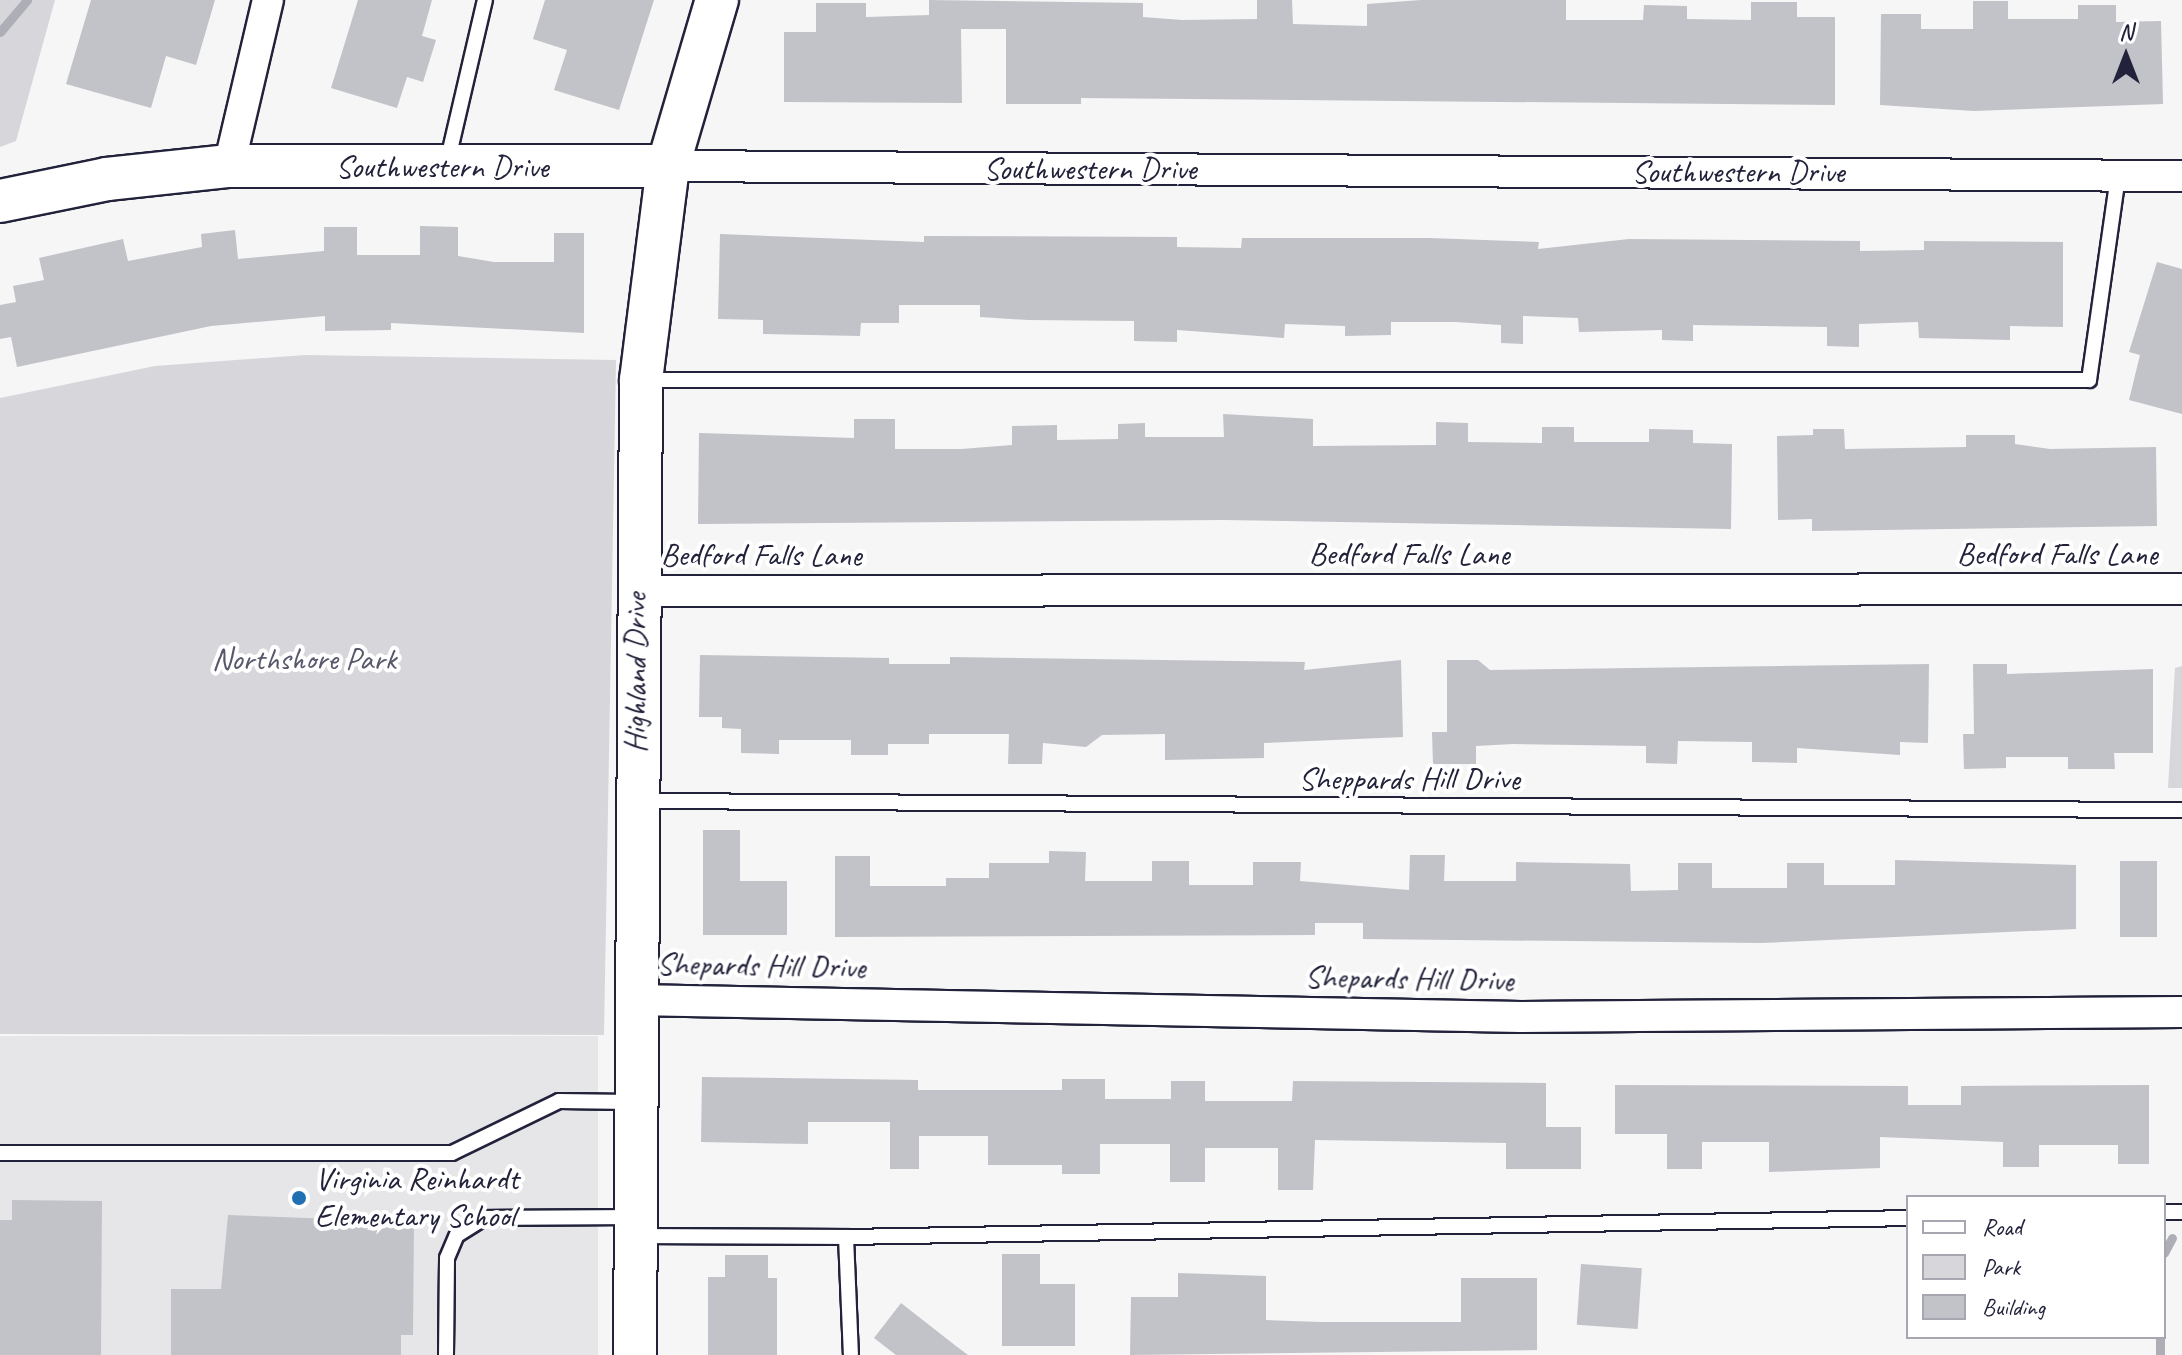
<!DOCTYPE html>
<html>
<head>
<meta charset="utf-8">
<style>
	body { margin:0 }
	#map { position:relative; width:2182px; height:1355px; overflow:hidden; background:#f6f6f7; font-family:Caveat,sans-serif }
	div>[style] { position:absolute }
	.built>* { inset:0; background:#e6e6e9; transform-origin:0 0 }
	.green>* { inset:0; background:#d7d7db }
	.stream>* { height:9px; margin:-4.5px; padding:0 4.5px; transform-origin:4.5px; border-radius:4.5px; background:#aeaeb7 }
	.building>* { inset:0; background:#c2c2c9; transform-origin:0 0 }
	.roads { filter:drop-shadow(2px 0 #22223b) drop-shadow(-2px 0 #22223b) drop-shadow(0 2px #22223b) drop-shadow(0 -2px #22223b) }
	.lane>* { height:14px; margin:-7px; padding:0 7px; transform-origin:7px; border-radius:7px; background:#fff }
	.street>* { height:30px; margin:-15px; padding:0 15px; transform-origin:15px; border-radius:15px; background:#fff }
	.secondary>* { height:42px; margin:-21px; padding:0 21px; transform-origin:21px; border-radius:21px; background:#fff }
	.dots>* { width:22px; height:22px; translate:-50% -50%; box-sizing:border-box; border:4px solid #fff; border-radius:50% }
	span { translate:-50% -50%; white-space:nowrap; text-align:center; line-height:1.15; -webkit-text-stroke:8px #fff; paint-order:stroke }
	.street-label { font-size:32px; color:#22223b }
	.park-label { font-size:32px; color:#58586b }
	.poi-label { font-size:32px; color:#22223b }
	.left { translate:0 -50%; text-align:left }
	.legend { position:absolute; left:1906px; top:1195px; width:260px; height:144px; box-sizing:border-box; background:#fff; border:2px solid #a7a7b1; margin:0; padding:10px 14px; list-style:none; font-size:24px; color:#22223b }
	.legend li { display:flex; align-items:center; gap:16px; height:40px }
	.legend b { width:40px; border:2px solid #a7a7b1 }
	.north { position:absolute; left:2086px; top:16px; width:80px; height:80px; -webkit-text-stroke:6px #fff; paint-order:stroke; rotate:0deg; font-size:22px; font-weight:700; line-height:32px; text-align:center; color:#22223b }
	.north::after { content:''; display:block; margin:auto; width:28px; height:36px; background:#22223b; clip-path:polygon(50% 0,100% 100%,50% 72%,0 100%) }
</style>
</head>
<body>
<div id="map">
	<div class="built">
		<i style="left:0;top:1036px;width:598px;height:319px"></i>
	</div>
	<div class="green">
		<i style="clip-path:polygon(0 0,55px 0,16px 141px,0 147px)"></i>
		<i style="clip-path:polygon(305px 355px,616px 360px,604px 1035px,0 1034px,0 398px,155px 366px)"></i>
		<i style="clip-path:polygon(2182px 666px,2182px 788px,2168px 788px,2175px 668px)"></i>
	</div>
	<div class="stream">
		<i style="left:0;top:32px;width:42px;rotate:-49.8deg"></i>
		<i style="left:2164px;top:1253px;width:17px;rotate:-62deg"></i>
		<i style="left:2160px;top:1337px;width:18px;rotate:90deg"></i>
	</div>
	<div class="building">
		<i style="clip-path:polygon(91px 0,215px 0,196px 65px,166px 56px,151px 108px,66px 84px)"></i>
		<i style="clip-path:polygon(358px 0,432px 0,422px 36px,436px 40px,423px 82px,407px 77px,397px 108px,331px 88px)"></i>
		<i style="clip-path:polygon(545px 0,654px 0,619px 110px,554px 90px,567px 50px,533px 39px)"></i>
		<i style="clip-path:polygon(929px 0,1143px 3px,1143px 17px,1182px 20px,1257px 19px,1257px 0,1292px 0,1293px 24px,1367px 26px,1367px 4px,1421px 0,1566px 0,1566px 20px,1643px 20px,1644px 5px,1687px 6px,1687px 19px,1751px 20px,1751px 2px,1797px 2px,1797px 17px,1835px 17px,1835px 105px,1081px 98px,1081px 104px,1006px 104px,1006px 29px,961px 29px,962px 103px,784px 102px,784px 32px,816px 32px,816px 3px,866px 3px,866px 17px,929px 15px)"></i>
		<i style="clip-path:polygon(1973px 1px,2008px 1px,2008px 19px,2078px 19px,2078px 5px,2116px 5px,2116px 22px,2161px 21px,2163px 104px,1974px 111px,1880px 105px,1881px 14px,1921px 14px,1921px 29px,1973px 29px)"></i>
		<i style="clip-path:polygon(420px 226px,458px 227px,458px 256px,494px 262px,554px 262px,554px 233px,584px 233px,584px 333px,391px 323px,391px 330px,325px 331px,325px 316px,211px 326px,17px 367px,11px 337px,0 339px,0 305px,16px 302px,13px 286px,44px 280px,39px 258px,123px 239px,128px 261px,202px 247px,201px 234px,235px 230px,238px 259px,324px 251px,324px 227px,357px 227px,357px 255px,420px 255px)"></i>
		<i style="clip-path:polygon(720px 234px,924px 242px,924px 236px,1177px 237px,1177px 247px,1241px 248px,1242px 238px,1429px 238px,1539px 242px,1538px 249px,1629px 239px,1860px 241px,1860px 251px,1924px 250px,1924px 241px,2063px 242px,2063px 327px,2010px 326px,2010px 340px,1919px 338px,1918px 322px,1859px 324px,1859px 347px,1827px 346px,1827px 327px,1693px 325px,1693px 341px,1662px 340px,1662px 330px,1579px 332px,1578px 318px,1523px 316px,1523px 344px,1501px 343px,1501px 325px,1455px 322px,1391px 322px,1391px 335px,1345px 336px,1345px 326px,1285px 324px,1284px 338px,1177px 330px,1177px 342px,1134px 341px,1134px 321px,1028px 320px,980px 317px,980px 305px,899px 305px,899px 323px,861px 323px,860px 336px,763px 334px,763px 320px,718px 319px)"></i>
		<i style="clip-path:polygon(2157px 262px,2182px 269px,2182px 414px,2129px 400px,2140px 355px,2129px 352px)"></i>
		<i style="clip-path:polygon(1223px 414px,1313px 419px,1313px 446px,1436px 445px,1436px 422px,1468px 423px,1468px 442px,1542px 443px,1542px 427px,1574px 427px,1574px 442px,1649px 442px,1649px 429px,1693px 430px,1693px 443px,1732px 444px,1731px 529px,1224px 520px,698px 524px,699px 433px,854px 438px,854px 419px,895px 419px,895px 449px,961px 449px,1012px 445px,1012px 426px,1057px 425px,1057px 440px,1118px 439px,1118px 424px,1145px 423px,1145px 437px,1224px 437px)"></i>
		<i style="clip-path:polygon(1813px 429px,1844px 429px,1845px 449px,1966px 447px,1966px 435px,2015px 435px,2015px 444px,2050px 449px,2156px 447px,2157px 526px,1812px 531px,1812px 519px,1778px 520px,1777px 436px,1813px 435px)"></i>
		<i style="clip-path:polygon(700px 655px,889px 658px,889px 664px,950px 664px,950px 657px,1305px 662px,1304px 670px,1401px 660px,1403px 737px,1264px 743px,1264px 758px,1165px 760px,1165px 734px,1102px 735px,1086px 747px,1043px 743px,1042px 764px,1008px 764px,1009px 734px,929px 734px,929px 744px,888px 744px,888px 755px,851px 755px,851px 740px,779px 740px,779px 754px,741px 753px,741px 729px,722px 728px,722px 717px,699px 717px)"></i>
		<i style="clip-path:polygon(1447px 660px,1478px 660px,1490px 670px,1929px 664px,1928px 743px,1900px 742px,1900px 755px,1797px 748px,1797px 763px,1752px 762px,1752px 742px,1678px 741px,1677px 764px,1646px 763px,1646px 746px,1513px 744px,1476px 746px,1476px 764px,1433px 764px,1432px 732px,1447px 732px)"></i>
		<i style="clip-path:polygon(1973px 664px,2007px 664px,2007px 674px,2153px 669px,2153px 753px,2114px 753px,2115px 769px,2068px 769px,2068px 757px,2006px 757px,2006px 768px,1964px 769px,1963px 734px,1974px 734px)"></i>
		<i style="clip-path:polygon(703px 830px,740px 830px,740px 881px,787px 881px,787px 935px,703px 935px)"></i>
		<i style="clip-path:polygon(1049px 851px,1086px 852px,1085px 881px,1152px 881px,1152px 861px,1189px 861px,1189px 885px,1253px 885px,1253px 862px,1301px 862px,1300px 881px,1409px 890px,1410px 855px,1445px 855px,1444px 881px,1516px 881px,1516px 862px,1630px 864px,1631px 891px,1678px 890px,1678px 863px,1712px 863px,1712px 888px,1787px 888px,1787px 863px,1824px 863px,1824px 885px,1895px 885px,1895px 860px,2076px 865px,2076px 929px,1761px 943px,1363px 939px,1363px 923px,1315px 923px,1315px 935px,835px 937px,835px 856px,870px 856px,870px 886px,946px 886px,946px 878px,989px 878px,989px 863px,1049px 863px)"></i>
		<i style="left:2120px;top:861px;width:37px;height:76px"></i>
		<i style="clip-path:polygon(702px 1077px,918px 1080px,918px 1090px,1062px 1090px,1062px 1079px,1105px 1079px,1105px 1099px,1171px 1099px,1171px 1081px,1205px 1081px,1205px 1101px,1292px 1101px,1293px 1081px,1546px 1083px,1546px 1127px,1581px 1127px,1581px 1169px,1506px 1169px,1506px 1143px,1315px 1140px,1313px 1190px,1278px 1190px,1278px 1148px,1205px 1148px,1205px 1182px,1170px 1182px,1170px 1144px,1100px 1144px,1100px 1174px,1062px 1174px,1062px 1165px,988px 1165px,988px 1136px,919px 1136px,919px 1169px,890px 1169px,890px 1122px,808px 1122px,808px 1144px,701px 1142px)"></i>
		<i style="clip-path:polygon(1615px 1085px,1908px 1086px,1908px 1105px,1961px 1105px,1961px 1086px,2149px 1085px,2149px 1164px,2118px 1164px,2118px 1145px,2039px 1145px,2039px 1167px,2003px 1167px,2003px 1142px,1880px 1137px,1880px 1168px,1769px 1172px,1769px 1142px,1702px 1142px,1702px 1169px,1667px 1169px,1667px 1134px,1615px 1134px)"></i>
		<i style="clip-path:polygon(12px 1200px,102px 1201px,101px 1355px,0 1355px,0 1220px,12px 1220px)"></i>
		<i style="clip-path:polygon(228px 1215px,414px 1222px,413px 1335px,401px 1335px,401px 1355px,171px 1355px,171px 1289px,221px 1289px)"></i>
		<i style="clip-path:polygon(1002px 1254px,1040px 1254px,1040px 1284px,1075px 1284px,1075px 1346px,1002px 1346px)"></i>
		<i style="clip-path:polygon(725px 1255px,768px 1255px,768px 1278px,777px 1278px,777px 1355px,708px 1355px,708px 1277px,725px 1277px)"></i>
		<i style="left:1581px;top:1264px;width:61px;height:61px;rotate:4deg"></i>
		<i style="clip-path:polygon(1178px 1273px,1266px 1276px,1266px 1320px,1321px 1322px,1461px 1322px,1461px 1278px,1537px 1278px,1537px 1350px,1130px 1355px,1131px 1297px,1178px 1297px)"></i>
		<i style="clip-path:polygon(901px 1303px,956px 1346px,968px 1355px,896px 1355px,874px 1338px)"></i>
	</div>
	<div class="roads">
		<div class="lane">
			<i style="left:447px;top:163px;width:167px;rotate:-76.9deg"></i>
			<i style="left:645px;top:380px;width:1444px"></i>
			<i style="left:2089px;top:380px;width:207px;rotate:-81.9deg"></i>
			<i style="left:644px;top:801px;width:1538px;rotate:0.34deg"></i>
			<i style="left:0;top:1153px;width:452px"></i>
			<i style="left:452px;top:1153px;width:119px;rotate:-25.9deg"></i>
			<i style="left:559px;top:1101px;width:72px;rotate:0.8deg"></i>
			<i style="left:2164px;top:1212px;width:18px"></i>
			<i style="left:641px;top:1236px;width:205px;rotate:0.3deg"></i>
			<i style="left:846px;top:1237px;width:118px;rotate:87.6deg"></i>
			<i style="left:846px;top:1237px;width:1062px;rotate:-1.02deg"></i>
			<i style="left:446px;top:1355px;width:97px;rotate:-89.4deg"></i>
			<i style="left:447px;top:1258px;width:25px;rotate:-67deg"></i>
			<i style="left:457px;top:1235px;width:32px;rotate:-32deg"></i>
			<i style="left:484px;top:1218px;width:147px;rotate:-0.4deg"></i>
		</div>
		<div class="street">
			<i style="left:229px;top:166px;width:171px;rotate:-76.8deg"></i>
			<i style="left:668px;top:166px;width:1514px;rotate:0.38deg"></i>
			<i style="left:636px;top:591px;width:1546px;rotate:-0.07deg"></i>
			<i style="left:634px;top:1000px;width:887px;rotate:1.1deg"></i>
			<i style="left:1521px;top:1017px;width:661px;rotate:-0.43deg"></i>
		</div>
		<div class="secondary">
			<i style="left:0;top:201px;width:109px;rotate:-11.6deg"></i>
			<i style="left:107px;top:179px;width:123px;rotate:-6.1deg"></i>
			<i style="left:229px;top:166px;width:439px"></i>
			<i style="left:635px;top:1355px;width:975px;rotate:-89.65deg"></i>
			<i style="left:641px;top:380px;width:216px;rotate:-82.8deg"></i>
			<i style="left:668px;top:166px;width:173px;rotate:-73.6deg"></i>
		</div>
	</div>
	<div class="dots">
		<i style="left:299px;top:1198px;background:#1f6fb2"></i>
	</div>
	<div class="street-label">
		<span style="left:442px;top:167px">Southwestern Drive</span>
		<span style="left:1090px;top:169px">Southwestern Drive</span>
		<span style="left:1738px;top:172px">Southwestern Drive</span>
		<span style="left:1409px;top:554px">Bedford Falls Lane</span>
		<span style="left:2057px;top:554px">Bedford Falls Lane</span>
		<span style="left:761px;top:555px">Bedford Falls Lane</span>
		<span style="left:636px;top:673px;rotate:-90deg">Highland Drive</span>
		<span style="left:1409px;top:779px">Sheppards Hill Drive</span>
		<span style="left:761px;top:966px;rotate:1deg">Shepards Hill Drive</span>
		<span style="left:1409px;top:979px;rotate:1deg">Shepards Hill Drive</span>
	</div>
	<div class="park-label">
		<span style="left:304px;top:659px">Northshore Park</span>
	</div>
	<div class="poi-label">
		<span class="left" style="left:315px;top:1198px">Virginia Reinhardt<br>Elementary School</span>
	</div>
	<ul class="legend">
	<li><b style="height:10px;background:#fff"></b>Road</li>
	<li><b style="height:22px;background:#d7d7db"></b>Park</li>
	<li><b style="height:22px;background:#c2c2c9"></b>Building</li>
	</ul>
	<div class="north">N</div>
</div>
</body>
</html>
